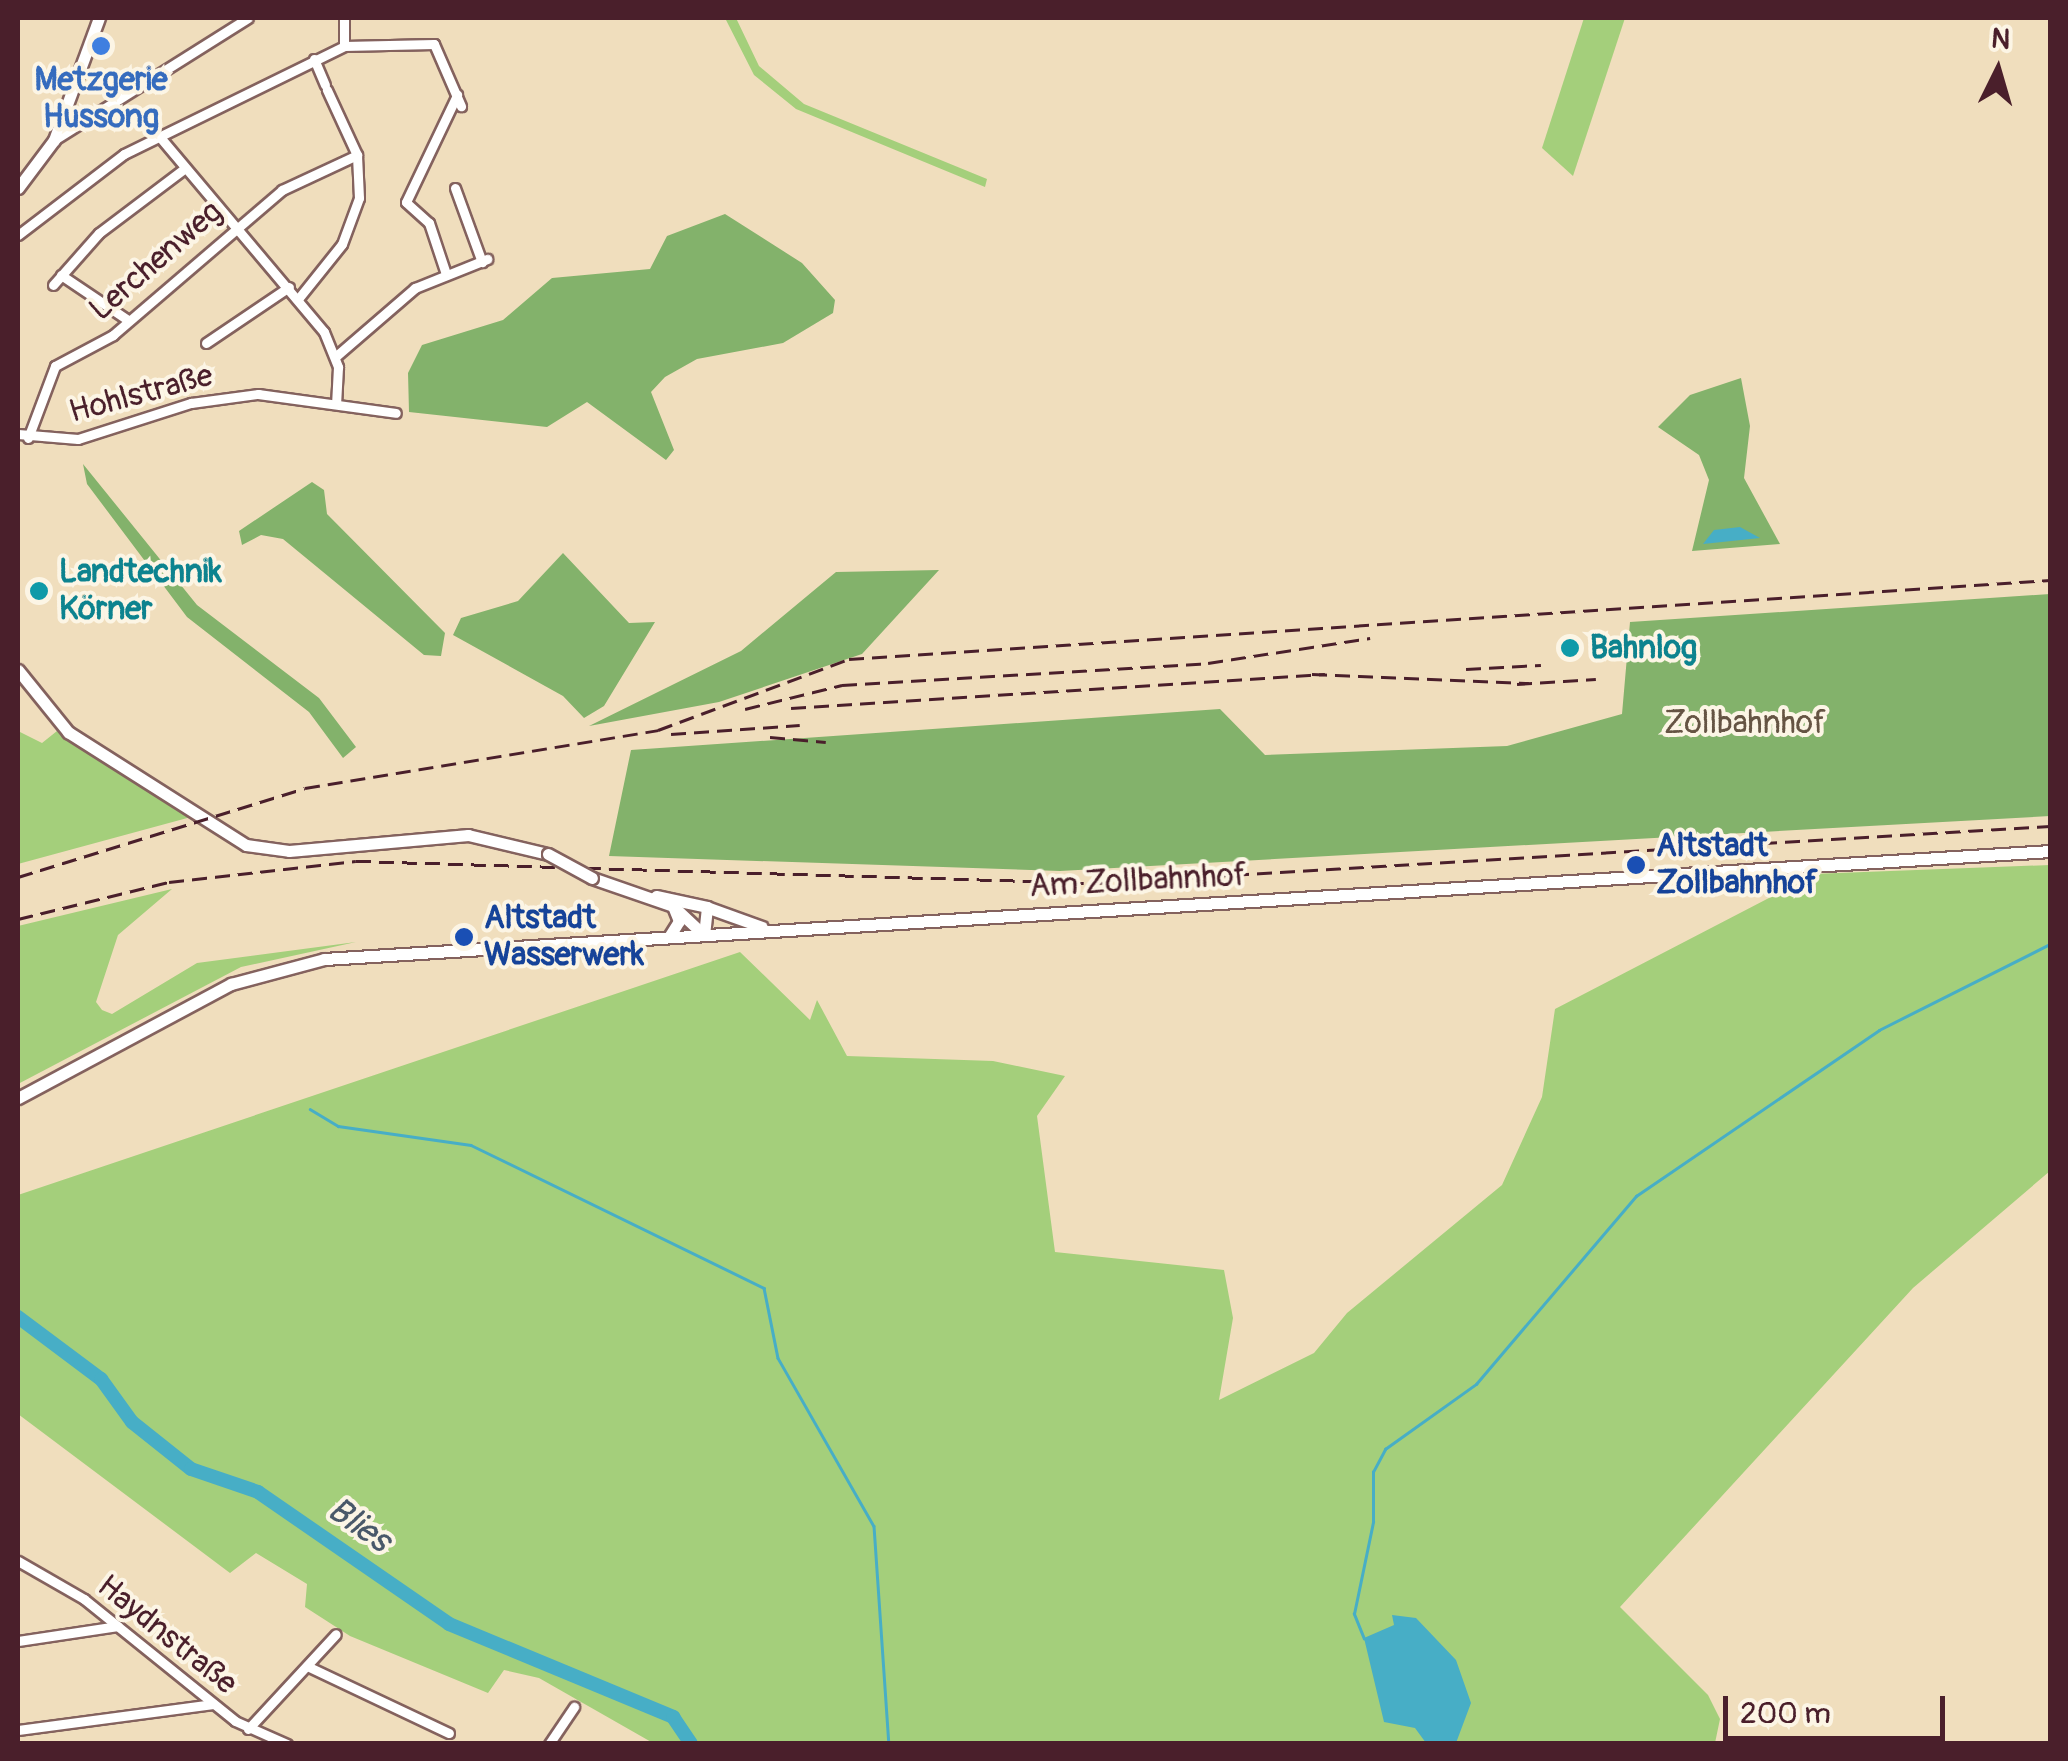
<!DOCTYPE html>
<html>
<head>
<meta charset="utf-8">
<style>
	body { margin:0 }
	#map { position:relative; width:2068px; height:1761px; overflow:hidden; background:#f0debd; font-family:Pangolin,sans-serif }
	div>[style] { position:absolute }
	.green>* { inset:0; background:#a4cf7b }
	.forest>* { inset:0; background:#83b26b }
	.water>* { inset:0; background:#47aec6 }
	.stream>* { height:2.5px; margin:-1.25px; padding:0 1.25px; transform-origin:1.25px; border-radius:1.25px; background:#47aec6 }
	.river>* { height:14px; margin:-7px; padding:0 7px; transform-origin:7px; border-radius:7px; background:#47aec6 }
	.roads { filter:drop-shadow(2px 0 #84625e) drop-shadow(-2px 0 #84625e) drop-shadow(0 2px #84625e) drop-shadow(0 -2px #84625e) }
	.minor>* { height:9px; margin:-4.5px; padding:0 4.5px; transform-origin:4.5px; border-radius:4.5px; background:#fff }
	.major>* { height:11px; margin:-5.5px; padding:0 5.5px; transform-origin:5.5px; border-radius:5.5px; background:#fff }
	.rail>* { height:2.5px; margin-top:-1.25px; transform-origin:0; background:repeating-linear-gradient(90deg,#4a1f2b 0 15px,transparent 0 23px) }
	.bridges { filter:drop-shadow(2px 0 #84625e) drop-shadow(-2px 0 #84625e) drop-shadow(0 2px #84625e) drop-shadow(0 -2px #84625e) }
	.major-bridge>* { height:11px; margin:-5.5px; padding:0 5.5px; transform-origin:5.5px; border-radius:5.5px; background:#fff }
	.dots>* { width:28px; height:28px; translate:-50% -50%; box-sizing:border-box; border:5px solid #fcf5e5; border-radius:50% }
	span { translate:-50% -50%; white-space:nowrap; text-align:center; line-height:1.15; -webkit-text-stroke:8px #fcf5e5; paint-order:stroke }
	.shop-label { font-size:32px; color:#366cbe; font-weight:700 }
	.street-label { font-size:32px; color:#4a1f2b }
	.culture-label { font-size:32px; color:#0d838f; font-weight:700 }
	.left { translate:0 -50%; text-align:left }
	.park-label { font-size:32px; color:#655443 }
	.transit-label { font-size:32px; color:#164399; font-weight:700 }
	.water-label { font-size:35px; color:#495869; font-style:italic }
	.frame { position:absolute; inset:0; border:20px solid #4a1f2b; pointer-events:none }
	.north { position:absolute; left:1948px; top:20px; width:100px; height:100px; -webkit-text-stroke:8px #fcf5e5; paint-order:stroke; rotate:5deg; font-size:28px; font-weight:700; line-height:40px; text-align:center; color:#4a1f2b }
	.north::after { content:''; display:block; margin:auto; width:35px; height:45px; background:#4a1f2b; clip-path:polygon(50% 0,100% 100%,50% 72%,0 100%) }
	.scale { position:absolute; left:1723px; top:1696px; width:222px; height:45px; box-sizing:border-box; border:5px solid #4a1f2b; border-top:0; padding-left:12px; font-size:30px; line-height:35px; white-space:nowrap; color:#4a1f2b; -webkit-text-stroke:8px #fcf5e5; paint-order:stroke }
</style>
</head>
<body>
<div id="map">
	<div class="green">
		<i style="clip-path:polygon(725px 18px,736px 18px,759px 66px,804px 104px,987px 179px,985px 187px,796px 109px,754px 75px)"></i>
		<i style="clip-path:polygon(1584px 18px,1625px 18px,1573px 176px,1542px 148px)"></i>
		<i style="clip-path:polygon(18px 731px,42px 743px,57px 731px,191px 817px,18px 864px)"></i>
		<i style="clip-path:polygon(2050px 865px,2050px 1171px,1913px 1288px,1620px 1607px,1708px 1695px,1720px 1719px,1715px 1743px,653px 1743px,539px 1678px,504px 1670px,488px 1693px,350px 1636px,305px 1607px,307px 1584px,256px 1553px,230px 1573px,18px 1414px,18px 1195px,740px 952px,810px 1020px,817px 1000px,847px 1056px,993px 1061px,1065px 1076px,1037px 1116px,1055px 1252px,1224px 1270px,1233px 1318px,1219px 1400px,1314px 1353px,1347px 1313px,1502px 1185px,1542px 1097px,1555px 1009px,1788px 888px,1786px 875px)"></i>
		<i style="clip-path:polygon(172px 889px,118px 935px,96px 1002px,102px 1010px,112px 1014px,197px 963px,356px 942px,241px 967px,18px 1084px,18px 926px)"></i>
	</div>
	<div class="forest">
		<i style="clip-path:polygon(725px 214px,802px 263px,835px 300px,833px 313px,783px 343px,697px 359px,665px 377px,651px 392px,674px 450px,666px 460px,587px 402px,547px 427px,409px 412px,408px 373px,422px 345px,503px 320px,552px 278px,650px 269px,667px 236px)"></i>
		<i style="clip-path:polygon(1741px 378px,1750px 426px,1744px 478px,1780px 544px,1692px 551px,1709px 480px,1699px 455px,1658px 427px,1690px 395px)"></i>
		<i style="clip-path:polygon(83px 464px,197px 605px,319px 698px,356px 747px,343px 758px,309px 712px,187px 617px,87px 484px)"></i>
		<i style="clip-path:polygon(312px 482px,324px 490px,327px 514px,445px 633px,441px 656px,424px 655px,283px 539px,261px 535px,242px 545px,239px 531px)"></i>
		<i style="clip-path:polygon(563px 553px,629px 623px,655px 622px,604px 706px,584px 718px,563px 696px,453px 635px,461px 618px,518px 601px)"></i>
		<i style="clip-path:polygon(939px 570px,862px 654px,719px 702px,589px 726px,741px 651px,836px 572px)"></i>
		<i style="clip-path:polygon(2050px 594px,2050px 816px,1060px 871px,609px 856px,631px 750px,1220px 709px,1265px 755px,1507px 746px,1622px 714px,1630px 622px)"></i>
	</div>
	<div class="water">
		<i style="clip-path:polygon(1740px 527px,1760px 538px,1703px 544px,1714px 530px)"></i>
		<i style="clip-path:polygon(1392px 1615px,1416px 1618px,1456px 1660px,1471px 1703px,1456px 1743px,1426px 1743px,1415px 1728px,1384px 1722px,1364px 1638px,1394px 1625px)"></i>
	</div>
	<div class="stream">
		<i style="left:310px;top:1109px;width:33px;rotate:31deg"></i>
		<i style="left:338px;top:1126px;width:134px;rotate:8.1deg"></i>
		<i style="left:471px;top:1145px;width:326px;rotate:26deg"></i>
		<i style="left:764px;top:1288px;width:71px;rotate:78.7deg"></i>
		<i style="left:778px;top:1358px;width:193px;rotate:60.3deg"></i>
		<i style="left:874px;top:1526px;width:219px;rotate:86.1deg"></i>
		<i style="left:1364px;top:1639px;width:27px;rotate:-112deg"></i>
		<i style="left:1354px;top:1614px;width:94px;rotate:-78.3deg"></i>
		<i style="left:1373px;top:1522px;width:50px;rotate:-90deg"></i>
		<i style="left:1373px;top:1472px;width:26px;rotate:-62deg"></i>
		<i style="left:1385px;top:1449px;width:112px;rotate:-35.5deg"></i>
		<i style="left:1476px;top:1384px;width:247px;rotate:-49.6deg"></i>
		<i style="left:1636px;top:1196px;width:294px;rotate:-34.3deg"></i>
		<i style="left:1879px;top:1030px;width:191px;rotate:-26.7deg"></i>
	</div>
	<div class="river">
		<i style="left:18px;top:1317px;width:104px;rotate:36.8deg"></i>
		<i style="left:101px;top:1379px;width:53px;rotate:54.2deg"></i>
		<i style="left:132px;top:1422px;width:75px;rotate:38.5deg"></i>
		<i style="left:191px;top:1469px;width:71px;rotate:18.9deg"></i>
		<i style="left:258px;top:1492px;width:232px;rotate:34.6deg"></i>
		<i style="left:449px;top:1624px;width:243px;rotate:22.5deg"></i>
		<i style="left:673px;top:1717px;width:32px;rotate:56deg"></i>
	</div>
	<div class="roads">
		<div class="minor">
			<i style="left:344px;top:18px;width:28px;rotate:90deg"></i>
			<i style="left:314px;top:59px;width:28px;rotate:67deg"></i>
			<i style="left:159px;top:136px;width:256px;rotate:49.9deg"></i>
			<i style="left:324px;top:332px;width:38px;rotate:68deg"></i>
			<i style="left:338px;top:367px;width:36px;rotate:93deg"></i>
			<i style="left:54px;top:140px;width:229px;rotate:-32.2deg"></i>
			<i style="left:455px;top:188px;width:79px;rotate:70deg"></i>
			<i style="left:18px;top:235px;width:133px;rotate:-37.4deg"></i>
			<i style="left:124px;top:154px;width:245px;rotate:-26.1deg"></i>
			<i style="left:344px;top:46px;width:90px;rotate:-1.3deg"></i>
			<i style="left:434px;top:44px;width:68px;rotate:66.5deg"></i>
			<i style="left:446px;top:274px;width:54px;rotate:-108.4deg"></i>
			<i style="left:429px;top:223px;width:31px;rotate:-138deg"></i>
			<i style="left:406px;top:202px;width:119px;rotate:-64.5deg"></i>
			<i style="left:61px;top:275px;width:81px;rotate:33.9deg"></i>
			<i style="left:53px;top:285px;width:69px;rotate:-48.5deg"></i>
			<i style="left:99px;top:233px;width:106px;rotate:-37deg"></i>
			<i style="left:298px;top:299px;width:70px;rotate:-51.3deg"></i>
			<i style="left:342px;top:244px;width:49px;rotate:-69.7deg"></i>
			<i style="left:359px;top:198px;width:43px;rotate:-92.7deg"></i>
			<i style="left:357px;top:155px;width:72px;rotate:-114.8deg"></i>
			<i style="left:206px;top:343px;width:100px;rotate:-34deg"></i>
			<i style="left:335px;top:357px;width:106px;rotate:-40.8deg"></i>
			<i style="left:415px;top:288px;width:78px;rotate:-21.9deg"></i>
			<i style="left:18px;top:434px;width:60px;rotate:4.8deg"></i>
			<i style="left:78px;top:439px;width:119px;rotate:-17.7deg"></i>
			<i style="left:191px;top:403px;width:68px;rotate:-7.7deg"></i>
			<i style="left:258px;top:394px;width:139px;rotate:7.8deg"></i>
			<i style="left:28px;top:438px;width:77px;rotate:-69.4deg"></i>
			<i style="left:55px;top:366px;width:66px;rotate:-28.1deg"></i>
			<i style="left:113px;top:335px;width:223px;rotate:-40.6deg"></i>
			<i style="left:282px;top:190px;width:83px;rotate:-25deg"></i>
			<i style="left:18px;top:1561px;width:76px;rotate:29.9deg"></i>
			<i style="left:84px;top:1599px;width:194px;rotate:38.9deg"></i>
			<i style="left:235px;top:1721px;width:57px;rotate:23.9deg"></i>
			<i style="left:18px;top:1641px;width:101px;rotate:-8.5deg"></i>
			<i style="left:307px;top:1666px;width:157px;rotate:25.3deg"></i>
			<i style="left:248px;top:1729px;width:129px;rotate:-47.2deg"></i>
			<i style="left:18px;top:1730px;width:197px;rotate:-7.6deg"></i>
			<i style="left:549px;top:1744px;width:45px;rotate:-56deg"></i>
		</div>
		<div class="major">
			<i style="left:18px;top:188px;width:60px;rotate:-53.1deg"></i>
			<i style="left:54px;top:140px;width:130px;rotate:-69.8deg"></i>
			<i style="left:18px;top:670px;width:80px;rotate:51.1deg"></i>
			<i style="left:68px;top:732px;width:211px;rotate:32.4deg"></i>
			<i style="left:246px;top:845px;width:43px;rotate:7.9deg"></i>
			<i style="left:289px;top:851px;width:180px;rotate:-5.1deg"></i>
			<i style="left:468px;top:835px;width:82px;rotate:13.4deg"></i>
			<i style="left:592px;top:878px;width:86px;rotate:19.1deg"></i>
			<i style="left:673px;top:906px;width:42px;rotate:43.1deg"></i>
			<i style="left:656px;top:896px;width:52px;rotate:12.2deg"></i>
			<i style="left:707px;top:907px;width:28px;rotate:96deg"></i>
			<i style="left:709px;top:908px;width:56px;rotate:19.7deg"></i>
			<i style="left:669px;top:937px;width:19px;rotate:-58deg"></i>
			<i style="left:679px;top:921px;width:16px;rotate:-112deg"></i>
			<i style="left:18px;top:1098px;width:242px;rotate:-28.2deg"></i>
			<i style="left:231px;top:984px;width:96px;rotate:-15deg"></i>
			<i style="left:324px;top:959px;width:1729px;rotate:-3.58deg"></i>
		</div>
	</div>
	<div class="rail">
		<i style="left:1466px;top:669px;width:75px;rotate:-3.1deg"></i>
		<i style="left:1312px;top:674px;width:217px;rotate:2.4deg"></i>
		<i style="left:1517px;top:684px;width:79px;rotate:-3.6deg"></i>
		<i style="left:791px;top:708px;width:535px;rotate:-3.64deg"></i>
		<i style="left:745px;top:709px;width:100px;rotate:-13.9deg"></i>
		<i style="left:842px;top:685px;width:367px;rotate:-3.4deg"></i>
		<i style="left:1208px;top:663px;width:164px;rotate:-8.8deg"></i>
		<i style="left:671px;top:734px;width:129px;rotate:-4deg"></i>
		<i style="left:770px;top:737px;width:56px;rotate:5.1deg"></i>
		<i style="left:18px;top:877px;width:300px;rotate:-17.2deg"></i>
		<i style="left:305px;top:788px;width:358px;rotate:-9.3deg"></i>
		<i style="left:658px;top:730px;width:204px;rotate:-20.4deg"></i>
		<i style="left:849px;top:659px;width:1204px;rotate:-3.76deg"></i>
		<i style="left:18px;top:919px;width:155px;rotate:-13.8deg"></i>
		<i style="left:169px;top:882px;width:188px;rotate:-6.4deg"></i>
		<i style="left:356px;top:861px;width:740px;rotate:1.7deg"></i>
		<i style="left:1096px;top:883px;width:956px;rotate:-3.42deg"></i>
	</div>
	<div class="bridges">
		<div class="major-bridge">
			<i style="left:548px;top:854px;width:50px;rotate:28.6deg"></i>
		</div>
	</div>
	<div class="dots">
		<i style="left:101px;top:46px;background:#3f7fe0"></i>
		<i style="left:39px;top:591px;background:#0f9aa8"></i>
		<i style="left:1570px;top:648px;background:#0f9aa8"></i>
		<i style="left:1636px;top:865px;background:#1a4fb4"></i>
		<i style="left:464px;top:937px;background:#1a4fb4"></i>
	</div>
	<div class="shop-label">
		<span style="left:101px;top:99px">Metzgerie<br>Hussong</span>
	</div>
	<div class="street-label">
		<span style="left:156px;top:261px;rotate:-41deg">Lerchenweg</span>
		<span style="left:141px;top:394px;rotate:-15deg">Hohlstraße</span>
		<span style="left:1138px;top:881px;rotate:-3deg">Am Zollbahnhof</span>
		<span style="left:167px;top:1635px;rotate:39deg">Haydnstraße</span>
	</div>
	<div class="culture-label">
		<span class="left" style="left:59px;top:591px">Landtechnik<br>Körner</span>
		<span class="left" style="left:1590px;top:648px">Bahnlog</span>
	</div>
	<div class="park-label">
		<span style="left:1745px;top:723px">Zollbahnhof</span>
	</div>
	<div class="transit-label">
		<span class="left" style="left:1656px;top:865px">Altstadt<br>Zollbahnhof</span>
		<span class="left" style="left:484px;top:937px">Altstadt<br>Wasserwerk</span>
	</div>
	<div class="water-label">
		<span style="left:359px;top:1525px;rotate:35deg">Blies</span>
	</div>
	<div class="frame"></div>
	<div class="north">N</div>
	<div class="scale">200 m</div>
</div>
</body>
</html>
